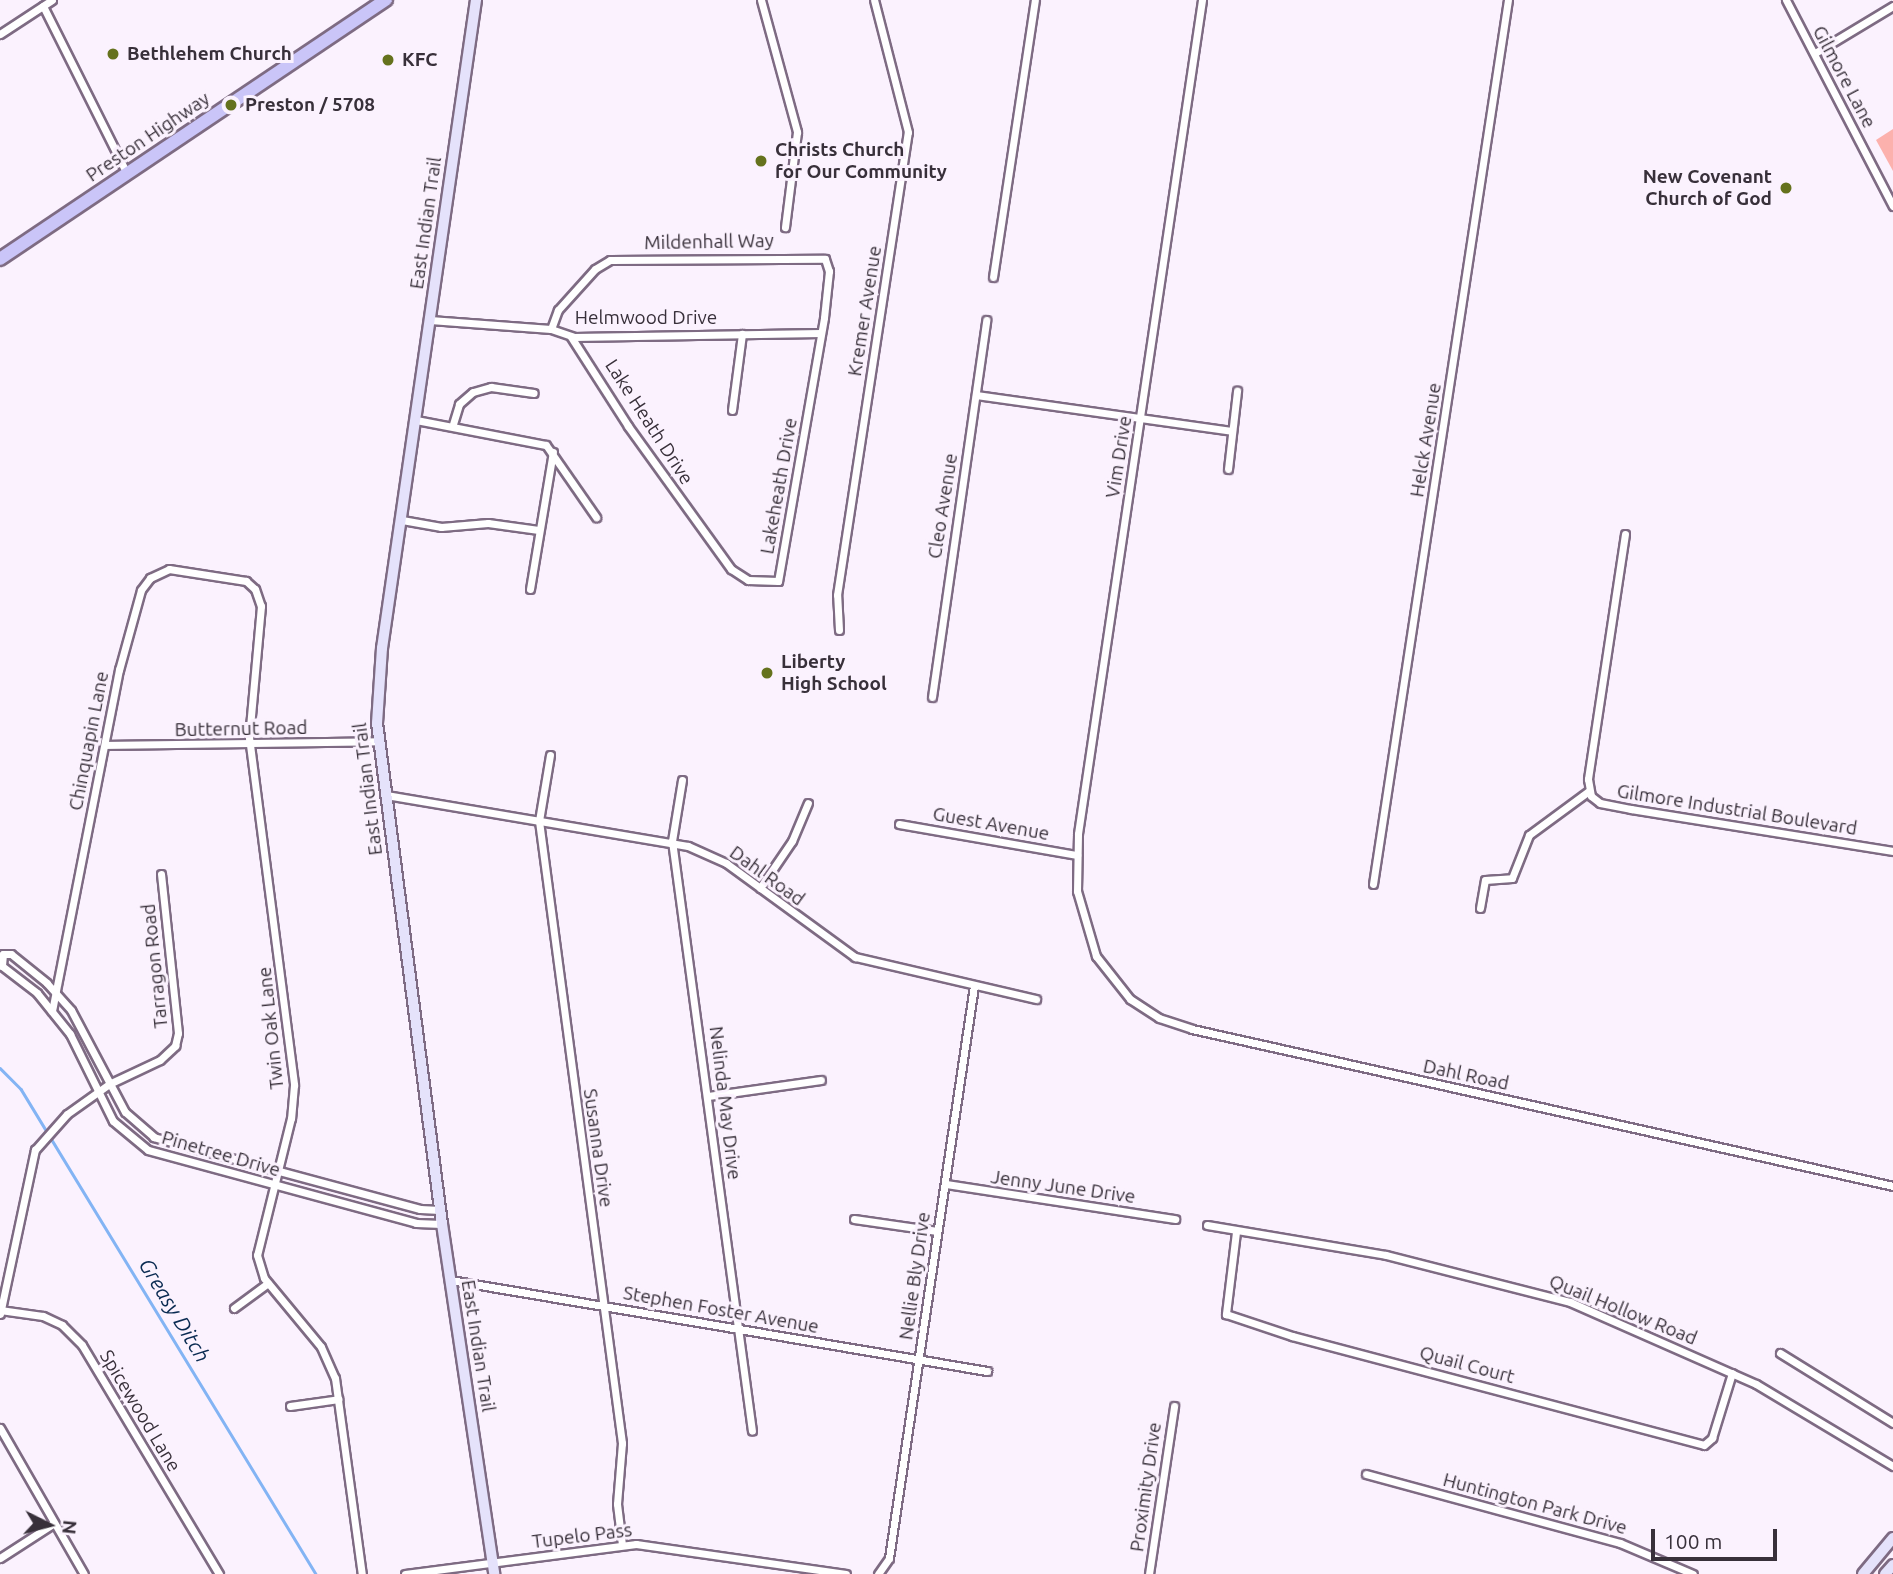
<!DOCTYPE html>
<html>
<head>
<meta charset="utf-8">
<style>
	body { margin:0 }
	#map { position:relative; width:1893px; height:1574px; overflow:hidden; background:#fbf2fe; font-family:Ubuntu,sans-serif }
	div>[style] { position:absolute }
	.green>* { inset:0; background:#fcb1ad }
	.stream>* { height:2.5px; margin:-1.25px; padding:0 1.25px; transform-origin:1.25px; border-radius:1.25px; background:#83b4f4 }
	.roads { filter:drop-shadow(2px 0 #7e6b83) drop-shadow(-2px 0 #7e6b83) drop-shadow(0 2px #7e6b83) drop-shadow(0 -2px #7e6b83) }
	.street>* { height:7px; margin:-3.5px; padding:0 3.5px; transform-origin:3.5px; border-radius:3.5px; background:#fff }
	.secondary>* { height:10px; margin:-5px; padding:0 5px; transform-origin:5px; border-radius:5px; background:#e5e2fb }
	.primary>* { height:12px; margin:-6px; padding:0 6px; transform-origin:6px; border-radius:6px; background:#cac5f8 }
	.dots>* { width:19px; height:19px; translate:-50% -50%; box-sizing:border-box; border:4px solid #fbf2fe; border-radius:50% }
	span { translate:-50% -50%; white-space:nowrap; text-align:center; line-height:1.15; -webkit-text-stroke:6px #fbf2fe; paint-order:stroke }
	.poi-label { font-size:19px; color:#38303a; font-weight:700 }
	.left { translate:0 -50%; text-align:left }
	.right { translate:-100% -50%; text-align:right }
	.street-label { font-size:19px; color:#38303a }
	.water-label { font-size:21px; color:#092a51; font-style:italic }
	.north { position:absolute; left:14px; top:1490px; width:70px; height:70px; -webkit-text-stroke:5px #fbf2fe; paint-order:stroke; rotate:96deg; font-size:19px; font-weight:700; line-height:28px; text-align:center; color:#38303a }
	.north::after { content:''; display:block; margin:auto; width:24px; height:32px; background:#38303a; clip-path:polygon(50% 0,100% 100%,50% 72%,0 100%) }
	.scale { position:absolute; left:1651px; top:1529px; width:126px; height:32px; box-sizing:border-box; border:4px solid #38303a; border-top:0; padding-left:9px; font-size:21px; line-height:24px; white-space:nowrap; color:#38303a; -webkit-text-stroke:5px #fbf2fe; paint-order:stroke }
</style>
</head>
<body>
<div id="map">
	<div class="green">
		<i style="clip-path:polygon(1893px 129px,1893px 171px,1876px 140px)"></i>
	</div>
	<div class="stream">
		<i style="left:0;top:1068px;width:30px;rotate:45deg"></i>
		<i style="left:21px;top:1089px;width:568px;rotate:58.69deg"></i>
	</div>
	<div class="roads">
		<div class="street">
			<i style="left:761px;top:0;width:137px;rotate:74.7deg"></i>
			<i style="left:797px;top:132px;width:96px;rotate:97.2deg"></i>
			<i style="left:1202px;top:0;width:843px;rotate:98.46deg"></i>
			<i style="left:1078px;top:834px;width:57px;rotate:91deg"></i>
			<i style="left:1077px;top:891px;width:68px;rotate:73.7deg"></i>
			<i style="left:1096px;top:956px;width:55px;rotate:51.7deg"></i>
			<i style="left:1130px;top:999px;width:35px;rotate:33deg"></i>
			<i style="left:1159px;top:1018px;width:35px;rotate:18deg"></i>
			<i style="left:1192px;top:1029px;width:718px;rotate:12.62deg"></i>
			<i style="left:1786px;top:0;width:232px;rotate:62.6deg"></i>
			<i style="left:43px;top:6px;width:188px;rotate:63.4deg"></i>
			<i style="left:0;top:34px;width:62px;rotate:-33.2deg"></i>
			<i style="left:1815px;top:53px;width:91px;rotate:-31.1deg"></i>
			<i style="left:993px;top:277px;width:280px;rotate:-81.4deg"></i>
			<i style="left:430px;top:320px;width:121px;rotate:4.3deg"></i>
			<i style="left:551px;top:329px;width:24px;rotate:19deg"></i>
			<i style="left:574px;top:337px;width:247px;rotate:-0.9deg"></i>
			<i style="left:551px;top:329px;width:20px;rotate:-70deg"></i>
			<i style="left:558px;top:310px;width:55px;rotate:-47.9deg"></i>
			<i style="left:595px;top:269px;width:17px;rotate:-31deg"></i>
			<i style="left:610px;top:260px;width:215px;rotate:-0.3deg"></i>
			<i style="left:825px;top:259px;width:13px;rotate:72deg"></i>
			<i style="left:829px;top:271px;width:47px;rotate:96.1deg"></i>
			<i style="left:824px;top:318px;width:267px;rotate:99.9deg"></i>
			<i style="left:778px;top:581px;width:30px;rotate:-178deg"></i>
			<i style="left:748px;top:580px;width:20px;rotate:-147deg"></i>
			<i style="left:731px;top:569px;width:176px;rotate:-125.8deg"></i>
			<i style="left:628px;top:426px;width:106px;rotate:-122.6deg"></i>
			<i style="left:976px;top:395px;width:258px;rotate:8deg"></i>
			<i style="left:732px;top:410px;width:77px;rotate:-82.5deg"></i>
			<i style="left:416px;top:420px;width:132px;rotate:10.9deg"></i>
			<i style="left:546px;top:445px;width:88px;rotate:55.2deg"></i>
			<i style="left:453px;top:424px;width:21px;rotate:-73deg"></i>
			<i style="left:459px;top:404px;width:18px;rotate:-41deg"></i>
			<i style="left:473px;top:392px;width:19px;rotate:-16deg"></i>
			<i style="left:491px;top:387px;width:43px;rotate:7.9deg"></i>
			<i style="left:1228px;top:469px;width:79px;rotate:-83.4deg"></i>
			<i style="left:402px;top:520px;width:40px;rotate:10deg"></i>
			<i style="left:441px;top:527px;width:47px;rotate:-4.9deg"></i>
			<i style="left:488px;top:523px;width:51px;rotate:7.8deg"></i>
			<i style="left:1625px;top:534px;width:248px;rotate:98.6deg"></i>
			<i style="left:1588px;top:779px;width:17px;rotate:80deg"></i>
			<i style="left:1591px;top:796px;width:11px;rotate:38deg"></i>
			<i style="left:1600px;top:803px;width:32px;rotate:11deg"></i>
			<i style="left:1631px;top:809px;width:265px;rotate:9.1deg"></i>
			<i style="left:530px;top:589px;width:139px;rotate:-80.5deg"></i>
			<i style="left:839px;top:630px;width:35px;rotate:-93deg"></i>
			<i style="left:837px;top:595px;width:468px;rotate:-81.3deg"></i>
			<i style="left:908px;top:132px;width:136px;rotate:-104.4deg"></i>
			<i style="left:932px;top:697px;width:381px;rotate:-81.8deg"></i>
			<i style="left:105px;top:745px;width:273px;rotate:-0.8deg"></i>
			<i style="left:550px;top:755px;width:67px;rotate:99.5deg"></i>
			<i style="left:539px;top:821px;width:628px;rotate:82.4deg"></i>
			<i style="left:622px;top:1443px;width:61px;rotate:94.7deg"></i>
			<i style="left:617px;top:1504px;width:41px;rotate:83deg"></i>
			<i style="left:682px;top:780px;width:62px;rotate:99.3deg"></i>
			<i style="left:672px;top:841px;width:595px;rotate:82.28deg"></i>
			<i style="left:386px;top:795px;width:306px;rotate:9.6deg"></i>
			<i style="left:688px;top:846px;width:42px;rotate:24.1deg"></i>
			<i style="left:726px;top:863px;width:160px;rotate:36.1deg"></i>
			<i style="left:855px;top:957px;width:186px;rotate:13.1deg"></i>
			<i style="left:899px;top:824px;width:181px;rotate:9.9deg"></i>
			<i style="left:1373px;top:884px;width:894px;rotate:-81.32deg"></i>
			<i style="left:760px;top:888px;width:57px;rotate:-55.8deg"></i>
			<i style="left:792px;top:841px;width:41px;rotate:-67.2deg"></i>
			<i style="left:1480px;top:908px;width:28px;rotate:-80deg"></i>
			<i style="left:1485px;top:880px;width:27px;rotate:-4deg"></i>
			<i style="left:1512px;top:878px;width:46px;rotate:-68.4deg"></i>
			<i style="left:1529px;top:835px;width:74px;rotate:-36.3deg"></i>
			<i style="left:52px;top:1011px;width:348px;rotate:-78.9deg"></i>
			<i style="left:119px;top:670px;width:83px;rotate:-74.6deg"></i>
			<i style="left:141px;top:590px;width:15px;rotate:-53deg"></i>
			<i style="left:150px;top:578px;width:21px;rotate:-25deg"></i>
			<i style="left:169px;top:569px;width:78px;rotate:8.9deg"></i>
			<i style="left:246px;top:581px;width:12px;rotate:42deg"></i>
			<i style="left:255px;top:589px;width:18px;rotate:71deg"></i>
			<i style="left:261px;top:606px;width:132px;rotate:95.2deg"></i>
			<i style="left:249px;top:737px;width:351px;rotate:82.6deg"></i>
			<i style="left:294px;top:1085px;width:33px;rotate:95deg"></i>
			<i style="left:291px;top:1118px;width:141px;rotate:103.9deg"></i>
			<i style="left:257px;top:1255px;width:24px;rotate:73deg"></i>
			<i style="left:264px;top:1278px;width:89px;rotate:50.4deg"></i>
			<i style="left:321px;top:1347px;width:34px;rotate:66deg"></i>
			<i style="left:335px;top:1378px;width:198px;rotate:82.2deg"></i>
			<i style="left:708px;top:1096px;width:114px;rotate:-8.1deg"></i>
			<i style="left:946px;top:1184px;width:232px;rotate:8.7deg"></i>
			<i style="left:440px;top:1210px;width:20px;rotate:-177deg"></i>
			<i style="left:420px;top:1209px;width:276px;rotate:-164.9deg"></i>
			<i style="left:154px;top:1137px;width:38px;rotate:-139deg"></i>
			<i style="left:125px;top:1112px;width:115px;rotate:-117.9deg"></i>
			<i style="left:71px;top:1010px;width:36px;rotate:-132deg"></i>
			<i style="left:47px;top:983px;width:46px;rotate:-141.1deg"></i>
			<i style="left:11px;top:954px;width:8px;rotate:180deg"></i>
			<i style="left:3px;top:954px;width:12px;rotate:95deg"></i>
			<i style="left:2px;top:966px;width:44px;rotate:37.6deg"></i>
			<i style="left:37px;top:993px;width:53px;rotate:51.2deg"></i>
			<i style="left:70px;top:1034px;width:97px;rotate:63.7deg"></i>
			<i style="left:113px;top:1121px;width:45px;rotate:39.6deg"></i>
			<i style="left:148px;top:1150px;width:278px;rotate:15.2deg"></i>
			<i style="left:416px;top:1223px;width:26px;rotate:2deg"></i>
			<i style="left:854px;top:1219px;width:84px;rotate:8.2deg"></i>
			<i style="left:1207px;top:1225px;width:181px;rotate:9.5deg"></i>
			<i style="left:1386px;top:1255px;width:190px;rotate:14.3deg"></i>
			<i style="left:1570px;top:1302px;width:203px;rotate:23.8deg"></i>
			<i style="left:1756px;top:1384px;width:160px;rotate:30.9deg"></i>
			<i style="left:1236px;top:1232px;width:83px;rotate:97deg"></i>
			<i style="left:1226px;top:1314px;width:70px;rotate:18.4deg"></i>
			<i style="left:1292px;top:1336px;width:426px;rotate:14.8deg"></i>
			<i style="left:1704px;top:1445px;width:11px;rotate:-41deg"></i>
			<i style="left:1712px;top:1438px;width:68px;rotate:-72.9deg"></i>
			<i style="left:450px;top:1280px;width:545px;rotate:9.62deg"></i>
			<i style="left:234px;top:1308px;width:42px;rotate:-36.3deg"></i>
			<i style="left:0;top:1310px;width:43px;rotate:7.9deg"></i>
			<i style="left:43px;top:1316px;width:21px;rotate:25deg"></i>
			<i style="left:62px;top:1325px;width:28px;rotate:45deg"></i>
			<i style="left:82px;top:1345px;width:267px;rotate:59.1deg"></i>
			<i style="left:0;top:1314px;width:168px;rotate:-78deg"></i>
			<i style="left:35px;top:1150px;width:48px;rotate:-48.4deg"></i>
			<i style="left:67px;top:1114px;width:52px;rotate:-35.5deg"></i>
			<i style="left:109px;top:1084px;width:56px;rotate:-25.2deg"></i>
			<i style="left:160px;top:1060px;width:21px;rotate:-43deg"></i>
			<i style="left:175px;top:1046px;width:13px;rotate:-77deg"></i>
			<i style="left:178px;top:1033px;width:160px;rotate:-96.1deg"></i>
			<i style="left:1780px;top:1353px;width:133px;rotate:31.8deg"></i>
			<i style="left:290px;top:1406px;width:49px;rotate:-8.1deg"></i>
			<i style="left:0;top:1428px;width:168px;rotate:60.1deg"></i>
			<i style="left:1366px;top:1474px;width:263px;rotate:15.2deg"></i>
			<i style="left:1620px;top:1543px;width:79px;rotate:23deg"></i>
			<i style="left:0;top:1558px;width:64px;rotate:-32.9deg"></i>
			<i style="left:405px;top:1574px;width:233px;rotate:-7.4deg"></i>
			<i style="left:636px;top:1544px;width:212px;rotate:8.1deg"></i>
			<i style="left:878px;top:1574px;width:19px;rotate:-55deg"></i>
			<i style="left:889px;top:1558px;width:578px;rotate:-81.55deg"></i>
			<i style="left:1149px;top:1574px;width:170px;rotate:-81.5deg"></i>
		</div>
		<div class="secondary">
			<i style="left:476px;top:0;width:655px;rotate:98.25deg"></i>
			<i style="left:382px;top:648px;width:75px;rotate:93.8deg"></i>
			<i style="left:377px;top:723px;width:505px;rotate:82.61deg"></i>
			<i style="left:442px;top:1224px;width:354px;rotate:81.5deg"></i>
			<i style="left:1863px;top:1574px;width:47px;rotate:-50.2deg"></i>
			<i style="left:1885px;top:1574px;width:12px;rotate:-48deg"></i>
		</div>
		<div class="primary">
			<i style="left:0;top:259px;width:465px;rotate:-33.9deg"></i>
		</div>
	</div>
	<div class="dots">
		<i style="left:113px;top:54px;background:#65721d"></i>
		<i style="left:388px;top:60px;background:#65721d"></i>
		<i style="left:231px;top:105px;background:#65721d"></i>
		<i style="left:761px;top:161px;background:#65721d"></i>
		<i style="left:1786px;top:188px;background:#65721d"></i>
		<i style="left:767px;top:673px;background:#65721d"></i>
	</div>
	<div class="poi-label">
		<span class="left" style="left:127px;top:54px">Bethlehem Church</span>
		<span class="left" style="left:402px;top:60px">KFC</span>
		<span class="left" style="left:245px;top:105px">Preston / 5708</span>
		<span class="left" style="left:775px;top:161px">Christs Church<br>for Our Community</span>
		<span class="right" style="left:1772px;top:188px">New Covenant<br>Church of God</span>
		<span class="left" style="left:781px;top:673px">Liberty<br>High School</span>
	</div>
	<div class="street-label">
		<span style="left:1844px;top:77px;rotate:62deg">Gilmore Lane</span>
		<span style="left:148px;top:137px;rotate:-34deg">Preston Highway</span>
		<span style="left:426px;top:223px;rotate:-82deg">East Indian Trail</span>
		<span style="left:709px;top:242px;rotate:-1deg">Mildenhall Way</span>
		<span style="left:865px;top:311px;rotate:-81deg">Kremer Avenue</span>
		<span style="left:646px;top:318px">Helmwood Drive</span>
		<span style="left:649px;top:422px;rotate:57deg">Lake Heath Drive</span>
		<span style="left:1426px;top:440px;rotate:-81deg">Helck Avenue</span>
		<span style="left:1119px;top:457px;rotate:-81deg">Vim Drive</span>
		<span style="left:779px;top:486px;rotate:-80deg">Lakeheath Drive</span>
		<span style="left:943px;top:506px;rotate:-81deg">Cleo Avenue</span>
		<span style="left:241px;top:729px;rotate:-1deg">Butternut Road</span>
		<span style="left:89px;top:741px;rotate:-79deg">Chinquapin Lane</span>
		<span style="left:368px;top:789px;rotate:-97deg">East Indian Trail</span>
		<span style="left:1737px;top:810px;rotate:9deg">Gilmore Industrial Boulevard</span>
		<span style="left:991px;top:824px;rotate:10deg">Guest Avenue</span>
		<span style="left:767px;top:876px;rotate:36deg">Dahl Road</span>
		<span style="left:155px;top:966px;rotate:-96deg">Tarragon Road</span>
		<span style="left:271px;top:1028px;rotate:-96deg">Twin Oak Lane</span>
		<span style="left:1466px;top:1075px;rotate:12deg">Dahl Road</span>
		<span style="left:725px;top:1103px;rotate:83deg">Nelinda May Drive</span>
		<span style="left:598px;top:1148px;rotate:82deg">Susanna Drive</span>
		<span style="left:221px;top:1154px;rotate:16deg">Pinetree Drive</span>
		<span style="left:1063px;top:1187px;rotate:8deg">Jenny June Drive</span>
		<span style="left:915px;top:1276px;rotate:-82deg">Nellie Bly Drive</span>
		<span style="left:721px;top:1310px;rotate:10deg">Stephen Foster Avenue</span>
		<span style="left:1623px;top:1310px;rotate:22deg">Quail Hollow Road</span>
		<span style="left:478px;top:1346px;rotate:81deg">East Indian Trail</span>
		<span style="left:1467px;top:1365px;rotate:15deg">Quail Court</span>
		<span style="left:140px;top:1411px;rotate:59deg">Spicewood Lane</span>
		<span style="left:1146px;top:1487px;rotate:-82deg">Proximity Drive</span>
		<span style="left:1535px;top:1504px;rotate:15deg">Huntington Park Drive</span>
		<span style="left:582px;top:1536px;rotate:-7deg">Tupelo Pass</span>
	</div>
	<div class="water-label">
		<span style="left:175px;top:1310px;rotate:59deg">Greasy Ditch</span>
	</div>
	<div class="north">N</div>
	<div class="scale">100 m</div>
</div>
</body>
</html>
